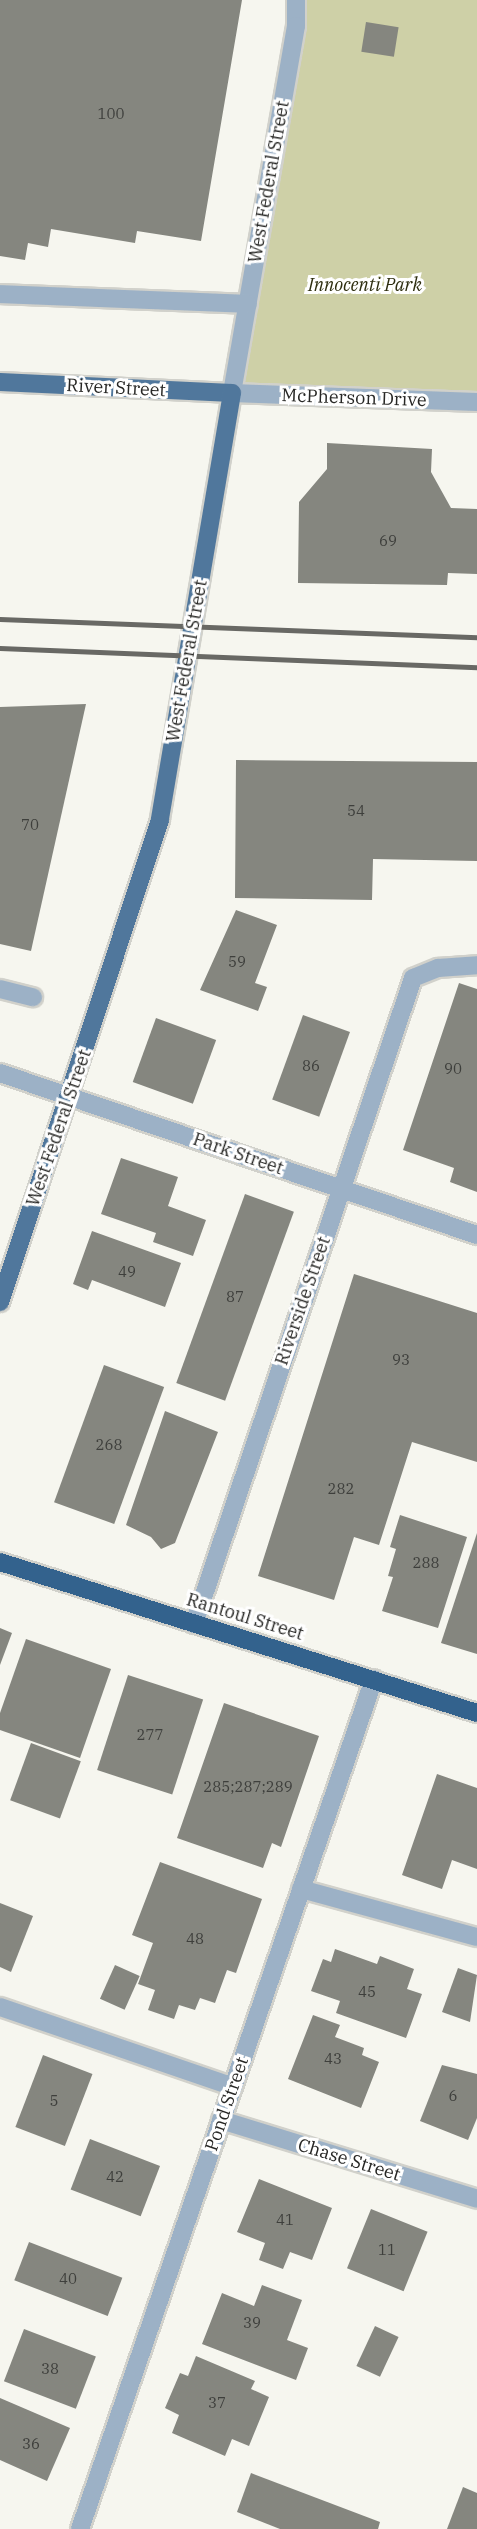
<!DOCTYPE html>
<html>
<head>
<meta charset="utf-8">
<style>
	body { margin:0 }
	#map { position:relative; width:477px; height:2529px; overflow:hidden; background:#f6f6ef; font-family:"IBM Plex Serif",serif }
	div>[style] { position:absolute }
	.green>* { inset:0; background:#ced0a7 }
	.building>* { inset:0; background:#85867f; transform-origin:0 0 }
	.roads { filter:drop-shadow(2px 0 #d1d1cb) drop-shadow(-2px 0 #d1d1cb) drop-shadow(0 2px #d1d1cb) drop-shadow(0 -2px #d1d1cb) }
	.minor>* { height:18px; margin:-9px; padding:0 9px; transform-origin:9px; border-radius:9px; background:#9cb1c6 }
	.major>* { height:18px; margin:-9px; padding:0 9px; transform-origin:9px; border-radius:9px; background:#50779c }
	.highway>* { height:18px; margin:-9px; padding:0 9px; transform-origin:9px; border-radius:9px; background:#33628d }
	.rail>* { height:4.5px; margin:-2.25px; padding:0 2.25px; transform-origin:2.25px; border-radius:2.25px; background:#686864 }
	span { translate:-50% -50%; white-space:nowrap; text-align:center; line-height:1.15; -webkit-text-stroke:6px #fff; paint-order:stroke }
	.number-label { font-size:15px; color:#3e3f3c }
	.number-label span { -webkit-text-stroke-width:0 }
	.street-label { font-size:18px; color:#272725 }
	.park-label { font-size:18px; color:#2d2d0f; font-style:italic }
</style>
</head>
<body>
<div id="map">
	<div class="green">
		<i style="clip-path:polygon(296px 0,477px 0,477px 402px,232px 393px)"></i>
	</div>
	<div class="building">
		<i style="clip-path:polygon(0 0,242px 0,201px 241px,137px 231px,135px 243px,51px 229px,48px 247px,28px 243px,25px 260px,0 256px)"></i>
		<i style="left:366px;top:22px;width:33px;height:30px;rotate:9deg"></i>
		<i style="clip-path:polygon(327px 443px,432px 449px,431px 472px,451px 508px,477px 509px,477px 574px,448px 573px,447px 585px,298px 583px,299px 502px,327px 469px)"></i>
		<i style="clip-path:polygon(86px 704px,31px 951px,0 944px,0 707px)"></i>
		<i style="clip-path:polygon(236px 760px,477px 762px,477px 861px,373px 859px,372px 900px,235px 898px)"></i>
		<i style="clip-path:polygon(236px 910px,277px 925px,255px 983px,267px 987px,258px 1011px,200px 990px)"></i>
		<i style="clip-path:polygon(459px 983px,477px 989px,477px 1192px,450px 1182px,454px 1168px,403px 1150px)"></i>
		<i style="left:303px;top:1015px;width:50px;height:90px;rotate:20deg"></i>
		<i style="left:156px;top:1018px;width:64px;height:68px;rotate:20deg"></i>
		<i style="clip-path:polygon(121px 1158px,178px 1177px,168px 1206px,206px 1220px,193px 1256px,153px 1242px,156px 1233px,101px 1214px)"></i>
		<i style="left:245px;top:1194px;width:52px;height:201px;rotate:20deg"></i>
		<i style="clip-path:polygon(92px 1231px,181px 1263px,165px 1307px,92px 1280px,88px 1290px,73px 1284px)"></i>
		<i style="clip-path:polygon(354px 1274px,477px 1313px,477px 1462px,412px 1442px,379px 1545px,354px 1537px,334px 1600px,258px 1576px)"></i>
		<i style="left:104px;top:1365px;width:64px;height:146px;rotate:20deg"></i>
		<i style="clip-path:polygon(165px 1411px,218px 1432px,175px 1543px,161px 1549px,151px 1537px,126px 1525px)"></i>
		<i style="clip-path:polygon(400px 1515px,467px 1537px,438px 1628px,382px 1611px,393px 1577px,388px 1576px,396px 1549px,390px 1547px)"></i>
		<i style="clip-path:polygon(477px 1533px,477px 1654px,441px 1643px)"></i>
		<i style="clip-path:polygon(0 1628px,12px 1633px,0 1665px)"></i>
		<i style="clip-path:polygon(26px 1639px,111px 1669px,80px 1758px,0 1730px,0 1713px)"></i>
		<i style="left:128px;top:1675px;width:79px;height:100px;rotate:18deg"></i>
		<i style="clip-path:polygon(224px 1703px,319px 1736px,281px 1847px,272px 1843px,263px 1868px,177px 1838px)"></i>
		<i style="left:31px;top:1743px;width:53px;height:61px;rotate:20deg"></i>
		<i style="clip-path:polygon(437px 1774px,477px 1788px,477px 1869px,452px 1860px,442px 1889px,402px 1875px)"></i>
		<i style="clip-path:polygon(160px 1862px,262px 1899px,236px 1973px,227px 1970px,215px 2003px,200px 1998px,195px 2010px,179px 2005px,174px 2019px,148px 2010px,155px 1990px,138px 1984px,153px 1943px,132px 1935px)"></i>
		<i style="clip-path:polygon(0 1903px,33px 1916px,11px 1972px,0 1967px)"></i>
		<i style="clip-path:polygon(335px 1949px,377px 1964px,380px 1956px,414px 1969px,407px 1989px,422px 1994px,406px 2038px,336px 2013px,340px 2001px,311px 1991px,323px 1959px,331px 1962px)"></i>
		<i style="left:115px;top:1965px;width:27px;height:37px;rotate:24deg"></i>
		<i style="clip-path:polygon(458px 1968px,477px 1975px,470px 2022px,442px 2012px)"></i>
		<i style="clip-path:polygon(313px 2015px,340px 2025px,335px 2037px,364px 2048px,362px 2055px,379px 2062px,361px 2108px,288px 2079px)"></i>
		<i style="left:43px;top:2055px;width:53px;height:77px;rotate:21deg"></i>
		<i style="clip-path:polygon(442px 2065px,477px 2074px,477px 2118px,468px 2140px,420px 2121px)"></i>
		<i style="left:90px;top:2139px;width:75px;height:54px;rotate:21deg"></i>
		<i style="clip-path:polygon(259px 2179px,332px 2208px,312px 2260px,290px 2252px,283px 2269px,259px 2260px,265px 2243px,237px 2232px)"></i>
		<i style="left:371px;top:2209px;width:61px;height:64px;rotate:22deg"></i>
		<i style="left:29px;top:2242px;width:100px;height:41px;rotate:21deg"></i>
		<i style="clip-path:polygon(262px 2285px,302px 2300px,287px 2340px,308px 2348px,296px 2380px,202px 2344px,222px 2293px,254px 2306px)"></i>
		<i style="left:375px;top:2326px;width:26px;height:44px;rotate:25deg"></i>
		<i style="left:24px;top:2329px;width:77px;height:56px;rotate:21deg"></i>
		<i style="clip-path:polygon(196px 2356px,255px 2381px,251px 2389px,269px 2397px,249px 2446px,232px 2439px,225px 2456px,172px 2433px,179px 2415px,165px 2408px,180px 2373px,188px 2376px)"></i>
		<i style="clip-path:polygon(0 2398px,70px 2428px,47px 2481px,0 2460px)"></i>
		<i style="clip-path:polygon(251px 2473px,380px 2522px,378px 2529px,280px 2529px,237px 2512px)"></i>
		<i style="clip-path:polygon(463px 2487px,477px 2493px,477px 2529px,447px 2529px)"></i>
	</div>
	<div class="roads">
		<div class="minor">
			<i style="left:296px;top:0;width:26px;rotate:90deg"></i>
			<i style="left:296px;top:26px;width:373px;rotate:99.9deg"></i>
			<i style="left:232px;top:393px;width:245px;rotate:2.1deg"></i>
			<i style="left:0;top:294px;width:248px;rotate:2.3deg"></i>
			<i style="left:0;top:989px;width:34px;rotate:14deg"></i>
			<i style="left:0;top:1073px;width:504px;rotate:18.76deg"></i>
			<i style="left:194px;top:1624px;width:682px;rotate:-71.27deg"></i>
			<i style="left:413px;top:978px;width:27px;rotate:-22deg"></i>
			<i style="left:438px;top:968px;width:39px;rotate:-4deg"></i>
			<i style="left:301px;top:1889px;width:182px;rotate:15.3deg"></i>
			<i style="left:0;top:2007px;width:246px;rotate:18.9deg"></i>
			<i style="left:221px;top:2120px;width:268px;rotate:17.1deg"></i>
			<i style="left:80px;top:2529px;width:899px;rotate:-70.92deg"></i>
		</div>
		<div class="major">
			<i style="left:0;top:382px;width:232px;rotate:2.7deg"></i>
			<i style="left:232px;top:393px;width:433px;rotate:99.6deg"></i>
			<i style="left:160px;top:820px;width:508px;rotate:108.36deg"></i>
		</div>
		<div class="highway">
			<i style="left:0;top:1562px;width:500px;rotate:17.57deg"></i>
		</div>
	</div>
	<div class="rail">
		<i style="left:0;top:619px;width:477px;rotate:2.2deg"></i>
		<i style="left:0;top:648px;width:477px;rotate:2.3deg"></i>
	</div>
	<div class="number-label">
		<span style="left:111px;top:114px">100</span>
		<span style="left:388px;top:541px">69</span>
		<span style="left:356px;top:811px">54</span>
		<span style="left:30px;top:825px">70</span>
		<span style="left:237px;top:962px">59</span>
		<span style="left:311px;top:1066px">86</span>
		<span style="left:453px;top:1069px">90</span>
		<span style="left:127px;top:1272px">49</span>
		<span style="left:235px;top:1297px">87</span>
		<span style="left:401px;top:1360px">93</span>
		<span style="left:109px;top:1445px">268</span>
		<span style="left:341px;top:1489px">282</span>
		<span style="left:426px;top:1563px">288</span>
		<span style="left:150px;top:1735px">277</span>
		<span style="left:248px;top:1787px">285;287;289</span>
		<span style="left:195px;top:1939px">48</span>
		<span style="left:367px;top:1992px">45</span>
		<span style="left:333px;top:2059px">43</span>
		<span style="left:453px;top:2096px">6</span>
		<span style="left:54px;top:2101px">5</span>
		<span style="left:115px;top:2177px">42</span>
		<span style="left:285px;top:2220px">41</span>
		<span style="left:387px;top:2250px">11</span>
		<span style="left:68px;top:2279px">40</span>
		<span style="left:252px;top:2323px">39</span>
		<span style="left:50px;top:2369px">38</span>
		<span style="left:217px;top:2403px">37</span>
		<span style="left:31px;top:2444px">36</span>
	</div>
	<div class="street-label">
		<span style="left:269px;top:182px;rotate:-80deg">West Federal Street</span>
		<span style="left:116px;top:388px;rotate:3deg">River Street</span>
		<span style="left:354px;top:398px;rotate:2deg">McPherson Drive</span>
		<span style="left:187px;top:661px;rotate:-80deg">West Federal Street</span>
		<span style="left:59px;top:1128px;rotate:-71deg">West Federal Street</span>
		<span style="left:238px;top:1154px;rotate:19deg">Park Street</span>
		<span style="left:303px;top:1301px;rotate:-71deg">Riverside Street</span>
		<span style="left:245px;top:1617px;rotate:17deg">Rantoul Street</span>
		<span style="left:227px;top:2104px;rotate:-71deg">Pond Street</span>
		<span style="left:349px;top:2160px;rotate:17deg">Chase Street</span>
	</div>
	<div class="park-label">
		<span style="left:365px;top:285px">Innocenti Park</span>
	</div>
</div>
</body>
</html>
